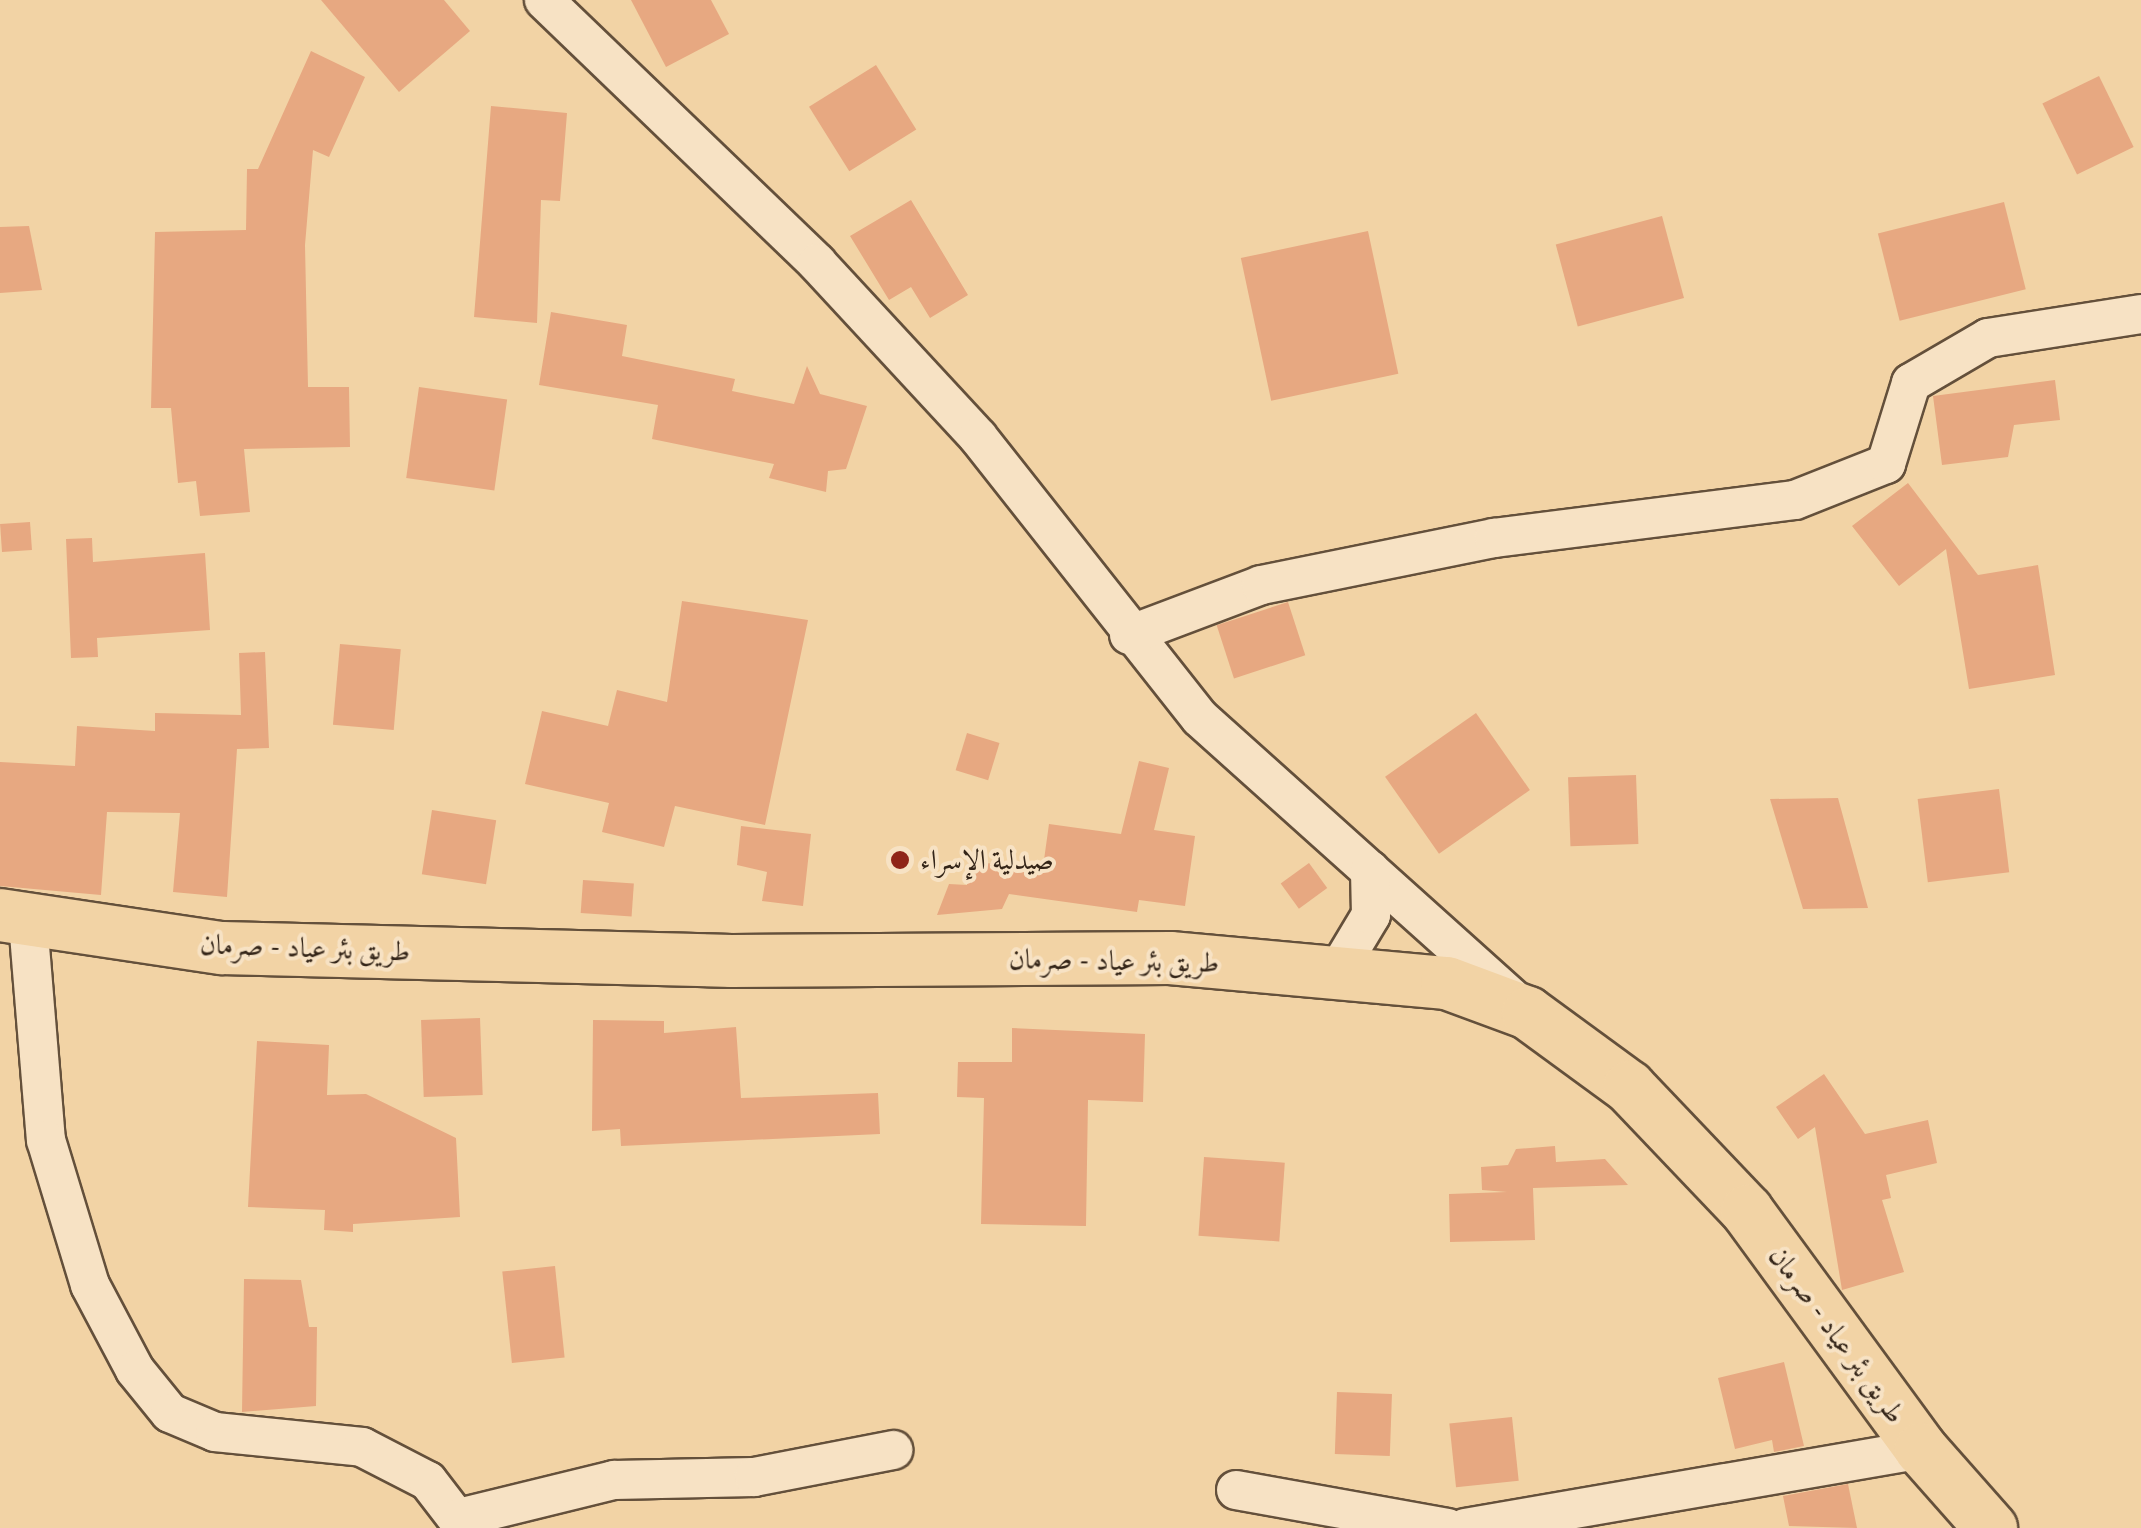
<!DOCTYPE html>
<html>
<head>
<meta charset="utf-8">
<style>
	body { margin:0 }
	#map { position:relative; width:2141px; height:1528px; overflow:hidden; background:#f2d3a5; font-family:"IM FELL Great Primer",Amiri,serif }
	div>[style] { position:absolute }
	.building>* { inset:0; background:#e7a881; transform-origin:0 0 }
	.roads { filter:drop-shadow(2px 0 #64503b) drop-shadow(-2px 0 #64503b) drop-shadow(0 2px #64503b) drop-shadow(0 -2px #64503b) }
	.minor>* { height:38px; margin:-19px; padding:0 19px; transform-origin:19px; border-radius:19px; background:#f7e2c4 }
	.highway>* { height:52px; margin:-26px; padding:0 26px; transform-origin:26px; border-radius:26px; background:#f2d3a5 }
	.dots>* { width:28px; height:28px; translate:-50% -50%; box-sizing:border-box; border:5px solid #f7e2c4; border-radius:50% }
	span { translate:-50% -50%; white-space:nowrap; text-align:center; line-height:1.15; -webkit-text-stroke:8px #f7e2c4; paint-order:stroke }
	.poi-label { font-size:28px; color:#342518 }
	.left { translate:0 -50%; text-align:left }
	.street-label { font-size:28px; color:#342518 }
</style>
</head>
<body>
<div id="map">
	<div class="building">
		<i style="clip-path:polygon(321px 0,444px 0,470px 31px,399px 92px)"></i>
		<i style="clip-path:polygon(631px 0,711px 0,729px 34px,666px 67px)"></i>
		<i style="clip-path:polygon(311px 51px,365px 77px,329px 157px,313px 150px,305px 245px,308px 387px,349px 387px,350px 447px,244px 449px,250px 512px,200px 516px,196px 481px,178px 483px,171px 408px,151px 408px,155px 232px,246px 230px,247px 169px,258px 169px)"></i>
		<i style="left:876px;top:65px;width:76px;height:79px;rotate:58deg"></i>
		<i style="left:2099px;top:76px;width:79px;height:63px;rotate:64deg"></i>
		<i style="clip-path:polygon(491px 106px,567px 113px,560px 201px,541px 200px,537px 323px,474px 317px)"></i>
		<i style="clip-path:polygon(911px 200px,968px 295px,930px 318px,911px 287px,889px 300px,850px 236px)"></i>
		<i style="left:2004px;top:202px;width:90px;height:130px;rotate:76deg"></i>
		<i style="left:1662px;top:216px;width:85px;height:110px;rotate:75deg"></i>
		<i style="clip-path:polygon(29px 226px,42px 290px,0 293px,0 227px)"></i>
		<i style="left:1368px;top:231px;width:146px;height:130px;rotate:78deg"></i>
		<i style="clip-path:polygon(551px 312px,627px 325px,622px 356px,735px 379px,732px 391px,794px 404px,807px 366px,820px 394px,867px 406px,846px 469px,828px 471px,826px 492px,769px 478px,774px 464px,652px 439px,658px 405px,539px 385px)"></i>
		<i style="clip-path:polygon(2055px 380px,2060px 420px,2014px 425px,2008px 457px,1942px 465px,1933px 396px)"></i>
		<i style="left:419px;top:387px;width:89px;height:92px;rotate:8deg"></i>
		<i style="clip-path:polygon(1908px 483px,1978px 575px,2038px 565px,2055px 675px,1969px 689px,1946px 549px,1899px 586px,1852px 526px)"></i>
		<i style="left:30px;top:522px;width:28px;height:30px;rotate:86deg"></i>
		<i style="clip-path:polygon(92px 538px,93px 562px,205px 553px,210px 630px,97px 638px,98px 657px,71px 658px,66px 539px)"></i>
		<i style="clip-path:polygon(682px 601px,808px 620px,765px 825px,675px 806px,664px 847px,602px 832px,609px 803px,525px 784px,542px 711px,608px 726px,617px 690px,667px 702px)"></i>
		<i style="left:1288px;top:602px;width:56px;height:75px;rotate:72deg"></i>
		<i style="left:340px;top:644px;width:61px;height:81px;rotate:5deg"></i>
		<i style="clip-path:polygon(265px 652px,269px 748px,237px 749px,227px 897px,173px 892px,180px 813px,107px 812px,101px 895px,0 886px,0 762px,75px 766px,77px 726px,155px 731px,155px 713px,241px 715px,239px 653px)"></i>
		<i style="left:1476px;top:713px;width:94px;height:111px;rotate:55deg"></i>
		<i style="left:967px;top:733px;width:34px;height:39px;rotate:17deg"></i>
		<i style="clip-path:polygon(1139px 761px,1169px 768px,1154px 830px,1195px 836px,1185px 906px,1139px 900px,1137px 912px,1009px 894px,1002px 909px,937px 915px,949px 884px,967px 885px,968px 862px,1043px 867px,1049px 824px,1121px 834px)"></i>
		<i style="left:1636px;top:775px;width:69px;height:68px;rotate:88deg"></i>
		<i style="left:1999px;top:789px;width:84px;height:82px;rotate:83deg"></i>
		<i style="clip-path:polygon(1838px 798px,1868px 908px,1803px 909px,1770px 799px)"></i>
		<i style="left:432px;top:810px;width:65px;height:65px;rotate:9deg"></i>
		<i style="clip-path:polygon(741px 826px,811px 834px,803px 906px,762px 901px,767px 872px,737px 865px)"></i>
		<i style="left:1309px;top:863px;width:31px;height:35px;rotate:54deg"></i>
		<i style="left:583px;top:880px;width:51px;height:33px;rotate:4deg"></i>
		<i style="left:480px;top:1018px;width:77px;height:59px;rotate:88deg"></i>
		<i style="clip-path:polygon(593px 1020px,664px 1021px,664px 1033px,736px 1027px,741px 1098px,878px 1093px,880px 1134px,621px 1146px,620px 1129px,592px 1131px)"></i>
		<i style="clip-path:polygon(1012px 1028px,1145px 1034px,1143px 1102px,1088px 1100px,1086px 1226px,981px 1224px,984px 1098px,957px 1097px,958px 1062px,1012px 1062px)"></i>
		<i style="clip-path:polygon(257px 1041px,329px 1045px,327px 1095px,366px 1094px,456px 1138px,460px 1217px,353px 1224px,353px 1232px,324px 1230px,325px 1210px,248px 1207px)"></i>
		<i style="clip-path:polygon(1824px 1074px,1865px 1134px,1928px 1120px,1937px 1163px,1886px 1175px,1891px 1198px,1882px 1200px,1904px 1272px,1842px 1290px,1815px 1127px,1798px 1139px,1776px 1107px)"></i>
		<i style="clip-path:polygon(1555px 1146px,1556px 1162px,1605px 1159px,1628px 1185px,1533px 1188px,1535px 1240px,1450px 1242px,1449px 1194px,1507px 1192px,1482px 1190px,1481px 1167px,1508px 1165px,1516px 1149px)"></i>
		<i style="left:1204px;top:1157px;width:81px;height:79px;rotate:4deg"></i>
		<i style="left:555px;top:1266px;width:92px;height:53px;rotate:84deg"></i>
		<i style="clip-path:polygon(244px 1279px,301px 1280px,309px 1327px,317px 1327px,316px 1406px,242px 1412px)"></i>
		<i style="clip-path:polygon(1784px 1362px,1804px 1446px,1774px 1452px,1772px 1440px,1735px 1449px,1718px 1378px)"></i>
		<i style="left:1337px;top:1392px;width:55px;height:62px;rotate:2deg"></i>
		<i style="left:1512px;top:1417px;width:64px;height:63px;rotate:84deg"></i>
		<i style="clip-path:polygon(1848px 1484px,1857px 1528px,1789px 1526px,1783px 1496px)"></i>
	</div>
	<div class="roads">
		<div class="minor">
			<i style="left:544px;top:0;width:379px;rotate:43.9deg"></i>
			<i style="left:817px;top:263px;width:237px;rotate:47.2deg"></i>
			<i style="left:978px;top:437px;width:358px;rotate:51.7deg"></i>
			<i style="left:1200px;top:718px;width:419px;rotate:41.9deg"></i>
			<i style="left:1129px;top:635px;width:141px;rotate:-20.7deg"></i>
			<i style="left:1261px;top:585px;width:238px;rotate:-11.4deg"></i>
			<i style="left:1494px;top:538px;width:303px;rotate:-7.2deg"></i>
			<i style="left:1795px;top:500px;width:98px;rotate:-21.6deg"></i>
			<i style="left:1886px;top:464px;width:85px;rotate:-72.8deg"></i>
			<i style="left:1911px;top:383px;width:89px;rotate:-30.3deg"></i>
			<i style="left:1988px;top:338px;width:155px;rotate:-8.9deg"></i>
			<i style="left:28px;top:922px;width:219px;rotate:85.3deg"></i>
			<i style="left:46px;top:1140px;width:152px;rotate:73.1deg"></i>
			<i style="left:90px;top:1285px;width:96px;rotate:62.1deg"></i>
			<i style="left:135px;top:1370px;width:55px;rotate:50.9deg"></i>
			<i style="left:170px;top:1413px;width:49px;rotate:22.9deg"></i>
			<i style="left:215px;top:1432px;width:148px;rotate:5.8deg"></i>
			<i style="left:362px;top:1447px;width:74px;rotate:27.3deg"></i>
			<i style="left:428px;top:1481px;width:59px;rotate:52.5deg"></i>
			<i style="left:1338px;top:970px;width:64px;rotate:-59deg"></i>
			<i style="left:1371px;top:915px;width:45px;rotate:-91.3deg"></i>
			<i style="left:1236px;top:1490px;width:215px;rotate:10.2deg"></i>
			<i style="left:459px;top:1518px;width:160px;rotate:-13.8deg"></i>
			<i style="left:614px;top:1480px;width:140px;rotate:-1.2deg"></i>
			<i style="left:754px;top:1477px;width:142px;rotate:-11deg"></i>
			<i style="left:1465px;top:1528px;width:463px;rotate:-9.8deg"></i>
		</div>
		<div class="highway">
			<i style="left:0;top:915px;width:224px;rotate:8.5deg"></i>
			<i style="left:222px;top:948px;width:510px;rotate:1.46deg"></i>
			<i style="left:732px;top:961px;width:438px;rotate:-0.4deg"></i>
			<i style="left:1170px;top:958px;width:278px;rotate:5.2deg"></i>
			<i style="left:1447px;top:983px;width:86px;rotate:20.3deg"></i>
			<i style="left:1528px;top:1013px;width:125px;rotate:36.2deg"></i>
			<i style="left:1629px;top:1087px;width:171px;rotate:46.4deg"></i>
			<i style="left:1747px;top:1211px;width:295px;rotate:53.8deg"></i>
			<i style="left:1921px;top:1449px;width:106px;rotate:48.5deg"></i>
		</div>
	</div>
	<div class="dots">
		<i style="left:900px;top:860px;background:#8f2418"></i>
	</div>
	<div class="poi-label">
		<span class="left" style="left:920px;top:860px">صيدلية الإسراء</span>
	</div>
	<div class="street-label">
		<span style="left:305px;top:948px;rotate:2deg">طريق بئر عياد - صرمان</span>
		<span style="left:1114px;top:961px;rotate:1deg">طريق بئر عياد - صرمان</span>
		<span style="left:1837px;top:1335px;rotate:54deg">طريق بئر عياد - صرمان</span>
	</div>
</div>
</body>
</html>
